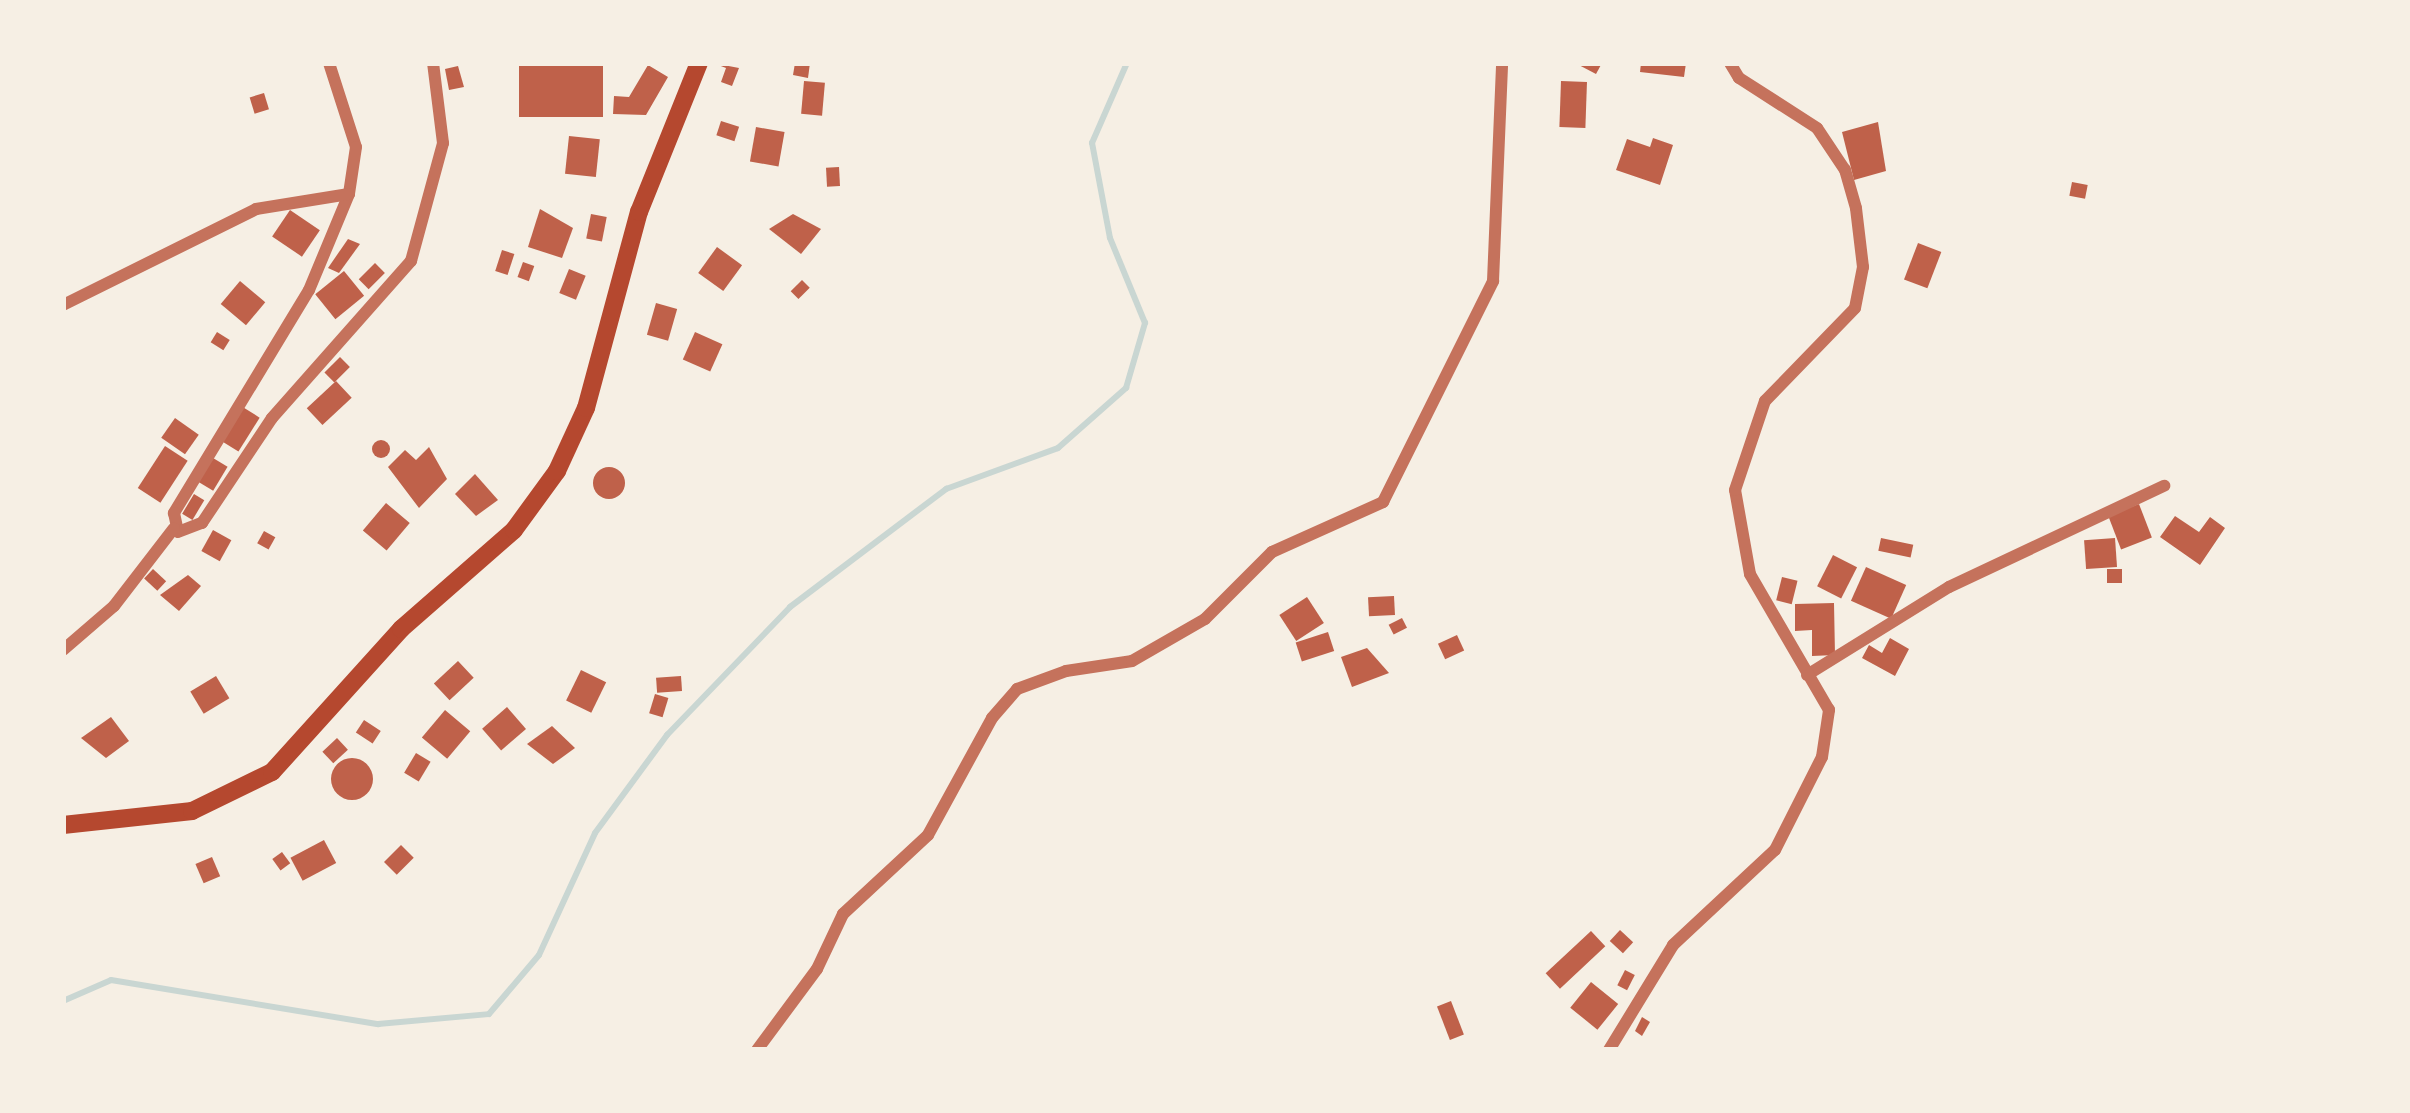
<!DOCTYPE html>
<html>
<head>
<meta charset="utf-8">
<style>
	body { margin:0 }
	#map { position:relative; width:2410px; height:1113px; overflow:hidden; background:#f6efe4; font-family:Rubik,sans-serif }
	div>[style] { position:absolute }
	.stream>* { height:6px; margin:-3px; padding:0 3px; transform-origin:3px; border-radius:3px; background:#c9d6d2 }
	.building>* { inset:0; background:#bf614a; transform-origin:0 0 }
	.round { border-radius:50% }
	.minor>* { height:12px; margin:-6px; padding:0 6px; transform-origin:6px; border-radius:6px; background:#c5725c }
	.primary>* { height:18px; margin:-9px; padding:0 9px; transform-origin:9px; border-radius:9px; background:#b5482f }
	span { translate:-50% -50%; white-space:nowrap; text-align:center; line-height:1.15; -webkit-text-stroke:10px #f6efe4; paint-order:stroke }
	.frame { position:absolute; inset:0; border:66px solid #f6efe4; pointer-events:none }
</style>
</head>
<body>
<div id="map">
	<div class="stream">
		<i style="left:63px;top:1001px;width:52px;rotate:-23.6deg"></i>
		<i style="left:111px;top:980px;width:271px;rotate:9.4deg"></i>
		<i style="left:378px;top:1024px;width:111px;rotate:-5.1deg"></i>
		<i style="left:489px;top:1014px;width:77px;rotate:-49.7deg"></i>
		<i style="left:539px;top:955px;width:134px;rotate:-65.3deg"></i>
		<i style="left:595px;top:833px;width:122px;rotate:-53.7deg"></i>
		<i style="left:667px;top:735px;width:178px;rotate:-46.1deg"></i>
		<i style="left:790px;top:607px;width:196px;rotate:-37.1deg"></i>
		<i style="left:946px;top:489px;width:119px;rotate:-20.1deg"></i>
		<i style="left:1058px;top:448px;width:91px;rotate:-41.4deg"></i>
		<i style="left:1126px;top:388px;width:68px;rotate:-73.7deg"></i>
		<i style="left:1145px;top:323px;width:92px;rotate:-112.4deg"></i>
		<i style="left:1110px;top:238px;width:97px;rotate:-100.7deg"></i>
		<i style="left:1092px;top:143px;width:87px;rotate:-66.4deg"></i>
	</div>
	<div class="building">
		<i style="left:519px;top:63px;width:84px;height:54px"></i>
		<i style="clip-path:polygon(713px 63px,739px 68px,732px 86px,721px 82px,726px 68px)"></i>
		<i style="clip-path:polygon(795px 63px,810px 63px,808px 78px,793px 75px)"></i>
		<i style="clip-path:polygon(1575px 63px,1602px 63px,1596px 74px)"></i>
		<i style="clip-path:polygon(1641px 63px,1686px 63px,1684px 77px,1640px 72px)"></i>
		<i style="clip-path:polygon(648px 65px,668px 77px,646px 115px,613px 114px,614px 96px,629px 97px)"></i>
		<i style="clip-path:polygon(458px 66px,464px 87px,449px 90px,445px 69px)"></i>
		<i style="left:804px;top:81px;width:21px;height:33px;rotate:5deg"></i>
		<i style="left:1561px;top:81px;width:26px;height:46px;rotate:2deg"></i>
		<i style="left:264px;top:93px;width:17px;height:15px;rotate:73deg"></i>
		<i style="left:721px;top:121px;width:19px;height:15px;rotate:18deg"></i>
		<i style="clip-path:polygon(1878px 122px,1886px 171px,1854px 180px,1842px 132px)"></i>
		<i style="left:756px;top:127px;width:29px;height:35px;rotate:10deg"></i>
		<i style="left:569px;top:136px;width:31px;height:38px;rotate:6deg"></i>
		<i style="clip-path:polygon(1653px 138px,1673px 145px,1660px 185px,1616px 170px,1627px 139px,1650px 147px)"></i>
		<i style="left:839px;top:167px;width:19px;height:13px;rotate:87deg"></i>
		<i style="left:2072px;top:182px;width:16px;height:14px;rotate:11deg"></i>
		<i style="clip-path:polygon(540px 209px,573px 228px,562px 258px,528px 247px)"></i>
		<i style="left:290px;top:210px;width:36px;height:32px;rotate:34deg"></i>
		<i style="left:591px;top:214px;width:16px;height:25px;rotate:11deg"></i>
		<i style="clip-path:polygon(793px 214px,821px 229px,801px 254px,769px 229px)"></i>
		<i style="clip-path:polygon(348px 239px,360px 244px,339px 273px,328px 268px)"></i>
		<i style="left:1918px;top:243px;width:25px;height:39px;rotate:21deg"></i>
		<i style="left:717px;top:247px;width:31px;height:32px;rotate:36deg"></i>
		<i style="left:502px;top:250px;width:13px;height:22px;rotate:18deg"></i>
		<i style="left:523px;top:262px;width:12px;height:16px;rotate:20deg"></i>
		<i style="left:375px;top:263px;width:14px;height:23px;rotate:45deg"></i>
		<i style="left:569px;top:269px;width:18px;height:26px;rotate:22deg"></i>
		<i style="left:344px;top:271px;width:32px;height:37px;rotate:51deg"></i>
		<i style="left:802px;top:280px;width:11px;height:16px;rotate:45deg"></i>
		<i style="left:240px;top:281px;width:33px;height:30px;rotate:40deg"></i>
		<i style="left:656px;top:303px;width:22px;height:33px;rotate:16deg"></i>
		<i style="left:217px;top:332px;width:15px;height:12px;rotate:32deg"></i>
		<i style="left:695px;top:332px;width:30px;height:30px;rotate:24deg"></i>
		<i style="left:340px;top:357px;width:14px;height:22px;rotate:45deg"></i>
		<i style="left:336px;top:381px;width:23px;height:40px;rotate:47deg"></i>
		<i style="left:241px;top:406px;width:22px;height:40px;rotate:32deg"></i>
		<i style="left:175px;top:418px;width:29px;height:24px;rotate:35deg"></i>
		<i class="round" style="left:372px;top:440px;width:18px;height:18px"></i>
		<i style="left:165px;top:446px;width:27px;height:50px;rotate:33deg"></i>
		<i style="clip-path:polygon(429px 447px,447px 479px,419px 508px,388px 467px,405px 450px,416px 460px)"></i>
		<i style="left:213px;top:458px;width:17px;height:28px;rotate:31deg"></i>
		<i class="round" style="left:593px;top:467px;width:32px;height:32px"></i>
		<i style="clip-path:polygon(475px 474px,498px 500px,476px 516px,455px 494px)"></i>
		<i style="left:194px;top:494px;width:12px;height:23px;rotate:31deg"></i>
		<i style="left:386px;top:503px;width:31px;height:36px;rotate:40deg"></i>
		<i style="left:2139px;top:504px;width:36px;height:33px;rotate:69deg"></i>
		<i style="clip-path:polygon(2175px 516px,2199px 532px,2210px 517px,2225px 528px,2200px 565px,2160px 537px)"></i>
		<i style="left:213px;top:530px;width:21px;height:24px;rotate:29deg"></i>
		<i style="left:264px;top:531px;width:13px;height:14px;rotate:29deg"></i>
		<i style="left:1881px;top:538px;width:33px;height:13px;rotate:12deg"></i>
		<i style="left:2115px;top:538px;width:29px;height:31px;rotate:86deg"></i>
		<i style="left:1833px;top:555px;width:27px;height:35px;rotate:27deg"></i>
		<i style="left:1866px;top:567px;width:44px;height:37px;rotate:24deg"></i>
		<i style="left:153px;top:569px;width:18px;height:13px;rotate:43deg"></i>
		<i style="left:2107px;top:569px;width:15px;height:14px"></i>
		<i style="clip-path:polygon(188px 575px,201px 586px,179px 611px,160px 595px)"></i>
		<i style="left:1782px;top:577px;width:16px;height:24px;rotate:14deg"></i>
		<i style="left:1394px;top:596px;width:19px;height:26px;rotate:87deg"></i>
		<i style="left:1307px;top:597px;width:31px;height:33px;rotate:57deg"></i>
		<i style="clip-path:polygon(1834px 603px,1835px 655px,1812px 656px,1812px 630px,1795px 631px,1795px 604px)"></i>
		<i style="left:1402px;top:618px;width:11px;height:15px;rotate:63deg"></i>
		<i style="left:1328px;top:632px;width:20px;height:34px;rotate:72deg"></i>
		<i style="left:1457px;top:635px;width:17px;height:21px;rotate:65deg"></i>
		<i style="clip-path:polygon(1890px 638px,1909px 649px,1895px 676px,1862px 658px,1869px 645px,1882px 653px)"></i>
		<i style="clip-path:polygon(1367px 648px,1389px 673px,1352px 687px,1341px 657px)"></i>
		<i style="left:458px;top:661px;width:23px;height:33px;rotate:47deg"></i>
		<i style="left:581px;top:670px;width:28px;height:34px;rotate:26deg"></i>
		<i style="left:216px;top:676px;width:26px;height:30px;rotate:59deg"></i>
		<i style="left:681px;top:676px;width:15px;height:25px;rotate:86deg"></i>
		<i style="left:655px;top:694px;width:14px;height:20px;rotate:17deg"></i>
		<i style="left:507px;top:707px;width:29px;height:33px;rotate:49deg"></i>
		<i style="left:445px;top:710px;width:33px;height:36px;rotate:40deg"></i>
		<i style="clip-path:polygon(111px 717px,129px 741px,106px 758px,81px 738px)"></i>
		<i style="left:364px;top:720px;width:20px;height:15px;rotate:33deg"></i>
		<i style="clip-path:polygon(552px 726px,575px 748px,553px 764px,527px 744px)"></i>
		<i style="left:337px;top:738px;width:16px;height:20px;rotate:47deg"></i>
		<i style="left:416px;top:753px;width:17px;height:23px;rotate:31deg"></i>
		<i class="round" style="left:331px;top:758px;width:42px;height:42px"></i>
		<i style="left:324px;top:840px;width:26px;height:38px;rotate:62deg"></i>
		<i style="left:401px;top:845px;width:18px;height:24px;rotate:45deg"></i>
		<i style="left:282px;top:852px;width:14px;height:12px;rotate:54deg"></i>
		<i style="left:212px;top:857px;width:21px;height:18px;rotate:67deg"></i>
		<i style="left:1620px;top:930px;width:18px;height:15px;rotate:43deg"></i>
		<i style="left:1591px;top:931px;width:21px;height:62px;rotate:47deg"></i>
		<i style="left:1625px;top:970px;width:11px;height:17px;rotate:27deg"></i>
		<i style="left:1591px;top:982px;width:35px;height:33px;rotate:39deg"></i>
		<i style="left:1451px;top:1001px;width:36px;height:15px;rotate:69deg"></i>
		<i style="clip-path:polygon(1642px 1017px,1650px 1022px,1642px 1036px,1635px 1031px)"></i>
	</div>
	<div class="minor">
		<i style="left:329px;top:63px;width:88px;rotate:72.2deg"></i>
		<i style="left:356px;top:147px;width:48px;rotate:98.5deg"></i>
		<i style="left:349px;top:194px;width:104px;rotate:112.6deg"></i>
		<i style="left:309px;top:290px;width:261px;rotate:121.2deg"></i>
		<i style="left:174px;top:513px;width:19px;rotate:78deg"></i>
		<i style="left:178px;top:532px;width:26px;rotate:-21deg"></i>
		<i style="left:202px;top:523px;width:126px;rotate:-56.3deg"></i>
		<i style="left:272px;top:418px;width:210px;rotate:-48.5deg"></i>
		<i style="left:411px;top:261px;width:122px;rotate:-74.8deg"></i>
		<i style="left:443px;top:143px;width:81px;rotate:-97.1deg"></i>
		<i style="left:63px;top:305px;width:216px;rotate:-26.4deg"></i>
		<i style="left:256px;top:209px;width:94px;rotate:-9.2deg"></i>
		<i style="left:63px;top:650px;width:67px;rotate:-40.8deg"></i>
		<i style="left:114px;top:606px;width:98px;rotate:-52.4deg"></i>
		<i style="left:1807px;top:675px;width:167px;rotate:-31.8deg"></i>
		<i style="left:1949px;top:587px;width:238px;rotate:-25.2deg"></i>
		<i style="left:757px;top:1050px;width:101px;rotate:-53.5deg"></i>
		<i style="left:817px;top:969px;width:61px;rotate:-64.7deg"></i>
		<i style="left:843px;top:914px;width:116px;rotate:-42.9deg"></i>
		<i style="left:928px;top:835px;width:133px;rotate:-61.3deg"></i>
		<i style="left:992px;top:718px;width:38px;rotate:-49deg"></i>
		<i style="left:1017px;top:689px;width:52px;rotate:-20.2deg"></i>
		<i style="left:1066px;top:671px;width:67px;rotate:-8.6deg"></i>
		<i style="left:1132px;top:661px;width:84px;rotate:-29.9deg"></i>
		<i style="left:1205px;top:619px;width:95px;rotate:-45deg"></i>
		<i style="left:1272px;top:552px;width:122px;rotate:-24.2deg"></i>
		<i style="left:1383px;top:502px;width:247px;rotate:-63.5deg"></i>
		<i style="left:1493px;top:281px;width:218px;rotate:-87.6deg"></i>
		<i style="left:1609px;top:1050px;width:123px;rotate:-58.6deg"></i>
		<i style="left:1673px;top:945px;width:139px;rotate:-43deg"></i>
		<i style="left:1775px;top:850px;width:104px;rotate:-63.2deg"></i>
		<i style="left:1822px;top:757px;width:48px;rotate:-81.5deg"></i>
		<i style="left:1829px;top:710px;width:157px;rotate:-120.2deg"></i>
		<i style="left:1750px;top:574px;width:85px;rotate:-100.1deg"></i>
		<i style="left:1735px;top:490px;width:94px;rotate:-71.4deg"></i>
		<i style="left:1765px;top:401px;width:129px;rotate:-45.9deg"></i>
		<i style="left:1855px;top:308px;width:42px;rotate:-79deg"></i>
		<i style="left:1863px;top:267px;width:59px;rotate:-96.8deg"></i>
		<i style="left:1856px;top:208px;width:40px;rotate:-106deg"></i>
		<i style="left:1845px;top:170px;width:50px;rotate:-123.7deg"></i>
		<i style="left:1817px;top:128px;width:93px;rotate:-147.3deg"></i>
		<i style="left:1739px;top:78px;width:17px;rotate:-121deg"></i>
	</div>
	<div class="primary">
		<i style="left:63px;top:825px;width:130px;rotate:-6.2deg"></i>
		<i style="left:192px;top:811px;width:89px;rotate:-26deg"></i>
		<i style="left:272px;top:772px;width:193px;rotate:-47.9deg"></i>
		<i style="left:401px;top:629px;width:150px;rotate:-41.2deg"></i>
		<i style="left:514px;top:530px;width:73px;rotate:-53.9deg"></i>
		<i style="left:557px;top:471px;width:69px;rotate:-65.3deg"></i>
		<i style="left:586px;top:408px;width:203px;rotate:-74.9deg"></i>
		<i style="left:639px;top:212px;width:161px;rotate:-68.1deg"></i>
	</div>
	<div class="frame"></div>
</div>
</body>
</html>
